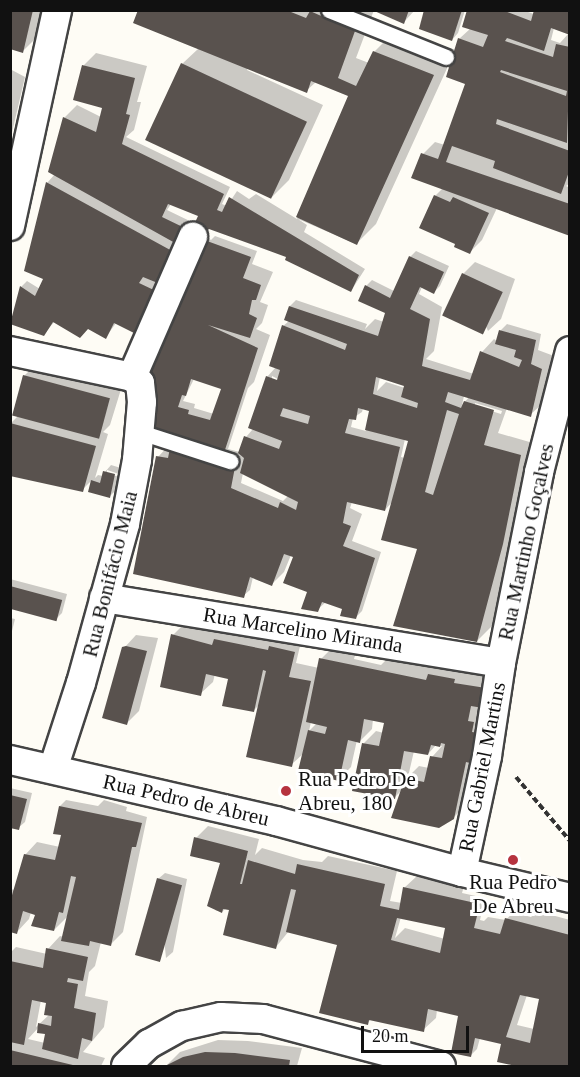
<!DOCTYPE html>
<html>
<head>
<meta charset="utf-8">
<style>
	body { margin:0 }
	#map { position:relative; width:580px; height:1077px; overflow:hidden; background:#fefcf5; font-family:"Times New Roman",serif }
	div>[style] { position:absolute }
	.shadow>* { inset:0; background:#0003 }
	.building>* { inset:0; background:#59524e; transform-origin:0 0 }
	.path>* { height:4px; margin-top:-2px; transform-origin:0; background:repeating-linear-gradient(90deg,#333 0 6px,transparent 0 9px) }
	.roads { filter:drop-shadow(2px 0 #444) drop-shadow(-2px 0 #444) drop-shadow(0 2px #444) drop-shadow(0 -2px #444) }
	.service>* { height:15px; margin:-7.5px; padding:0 7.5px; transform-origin:7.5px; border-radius:7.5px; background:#fff }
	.minor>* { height:28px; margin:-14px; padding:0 14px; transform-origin:14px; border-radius:14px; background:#fff }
	.dots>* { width:16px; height:16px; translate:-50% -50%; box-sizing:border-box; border:3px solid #fff; border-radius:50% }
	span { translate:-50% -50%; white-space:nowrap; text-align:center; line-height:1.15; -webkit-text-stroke:6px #fff; paint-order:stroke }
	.street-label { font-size:21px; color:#111 }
	.poi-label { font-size:21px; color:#111 }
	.left { translate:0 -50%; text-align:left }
	.frame { position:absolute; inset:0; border:12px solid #111; pointer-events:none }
	.scale { position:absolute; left:361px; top:1026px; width:108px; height:27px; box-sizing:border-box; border:3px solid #111; border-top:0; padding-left:8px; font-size:18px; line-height:21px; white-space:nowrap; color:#111; -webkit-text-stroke:4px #fff; paint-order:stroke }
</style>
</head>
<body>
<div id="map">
	<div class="shadow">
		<i style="clip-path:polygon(10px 10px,41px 10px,35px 39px,22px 52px)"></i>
		<i style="clip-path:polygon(evenodd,140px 10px,374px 10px,356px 58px,369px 63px,374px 52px,394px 32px,454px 56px,459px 39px,471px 28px,469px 10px,522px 10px,534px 14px,570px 10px,570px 183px,566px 186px,570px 188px,570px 234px,497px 208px,482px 240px,469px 253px,435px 196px,443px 188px,423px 154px,435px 142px,445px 145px,467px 83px,449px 64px,376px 224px,356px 244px,298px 219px,307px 225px,304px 232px,365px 269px,351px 291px,288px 256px,209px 228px,202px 234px,211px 240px,215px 236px,257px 251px,252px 264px,273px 272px,260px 302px,268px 305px,262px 323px,256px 329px,270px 335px,254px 382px,248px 388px,228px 449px,240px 452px,246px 437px,253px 429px,267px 377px,276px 367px,283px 326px,289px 321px,290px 306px,296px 300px,367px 324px,365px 329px,375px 319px,384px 322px,387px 312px,366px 286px,372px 280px,394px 291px,410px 257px,416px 251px,449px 266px,440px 286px,434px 292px,422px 287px,419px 294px,442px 307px,434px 351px,426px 359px,474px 374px,482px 352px,494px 339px,497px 341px,500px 331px,507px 324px,541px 334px,538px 350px,554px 356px,543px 403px,530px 415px,507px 408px,498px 433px,533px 443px,497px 621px,477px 641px,418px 548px,393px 501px,385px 510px,352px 502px,350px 508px,362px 514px,352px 541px,381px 552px,362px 611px,356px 617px,344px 609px,326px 602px,317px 610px,294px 556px,291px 555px,284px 572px,271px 585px,253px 577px,250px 590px,243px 596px,158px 457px,170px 444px,148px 428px,172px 297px,116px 323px,106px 337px,88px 328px,55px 321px,44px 334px,21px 287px,27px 281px,40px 289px,48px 273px,47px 183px,55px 174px,64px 118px,77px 105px,101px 117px,103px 107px,84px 65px,96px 53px,147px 66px,137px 102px,141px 102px,134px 130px,126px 137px,230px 187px,222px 204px,227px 206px,237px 191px,249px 199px,256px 194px,297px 219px,350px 95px,316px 82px,306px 91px,248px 68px,247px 70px,323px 105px,289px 180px,272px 197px,182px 64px,199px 48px,140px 10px,554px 28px,569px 33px,560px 43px,551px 40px,554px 28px,140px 10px,171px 204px,200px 216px,196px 224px,167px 210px,171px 204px,140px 10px,272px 376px,278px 379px,278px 382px,272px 380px,272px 376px,140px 10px,380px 377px,406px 385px,405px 388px,386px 382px,377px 391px,380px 377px,140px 10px,194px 379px,223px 388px,214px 414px,194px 408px,195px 404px,183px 401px,194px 379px,140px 10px,464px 396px,470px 396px,462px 405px,464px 396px,140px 10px,475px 403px,502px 411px,501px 414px,475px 406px,475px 403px,140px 10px,363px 408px,371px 410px,366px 431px,351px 427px,353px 418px,362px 412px,363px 408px,140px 10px,411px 436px,405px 458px,401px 457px,405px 439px,411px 436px,140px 10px,243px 473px,288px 496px,283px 501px,241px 483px,243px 473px)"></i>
		<i style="clip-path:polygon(375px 10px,415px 10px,404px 22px)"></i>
		<i style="clip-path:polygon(425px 10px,465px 10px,458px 33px,452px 40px)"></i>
		<i style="clip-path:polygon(10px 69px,25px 77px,10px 141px)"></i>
		<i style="clip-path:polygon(475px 262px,515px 279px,501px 319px,488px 331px,463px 274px)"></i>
		<i style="clip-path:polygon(37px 363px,122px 386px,110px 425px,103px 432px,108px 434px,95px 478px,98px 475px,103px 476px,105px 472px,111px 465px,121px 468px,119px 474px,107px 470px,107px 473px,119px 477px,116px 490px,110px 496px,90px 491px,92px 480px,82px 490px,11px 423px,18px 416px,24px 376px)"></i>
		<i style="clip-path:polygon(10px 579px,67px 594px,62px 613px,56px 619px,10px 607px)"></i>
		<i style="clip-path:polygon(10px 618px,15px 619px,10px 639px)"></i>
		<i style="clip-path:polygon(evenodd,185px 623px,222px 632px,228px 627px,279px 638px,279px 641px,300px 646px,296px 663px,319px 668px,321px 659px,333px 647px,356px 652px,354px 659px,381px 665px,387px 659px,436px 668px,441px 662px,498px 676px,466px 805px,453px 818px,403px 789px,394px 798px,364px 743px,376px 731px,384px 733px,386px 722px,373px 719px,372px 729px,360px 741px,357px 740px,351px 767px,339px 779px,304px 753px,291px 765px,260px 704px,254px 710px,232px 674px,215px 674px,213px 682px,200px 694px,173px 635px,185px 623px,311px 722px,317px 723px,309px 731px,311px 722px,185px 623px,436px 745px,442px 746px,432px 757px,429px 768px,419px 766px,408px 777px,414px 751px,428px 754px,436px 745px)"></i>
		<i style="clip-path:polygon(136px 635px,158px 638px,139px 711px,127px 723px,124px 648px)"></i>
		<i style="clip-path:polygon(10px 788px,32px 793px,25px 822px,18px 828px,10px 827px)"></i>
		<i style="clip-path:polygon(evenodd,66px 800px,98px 806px,104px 800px,127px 807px,126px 811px,147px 817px,123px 932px,111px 944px,101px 942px,95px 966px,89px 972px,85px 996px,108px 1001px,104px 1027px,83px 1052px,105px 1058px,101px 1066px,10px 1066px,10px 953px,16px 947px,47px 954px,48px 949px,60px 936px,64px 937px,69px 915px,54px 930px,37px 914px,31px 912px,29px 919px,17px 932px,10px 931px,10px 889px,15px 890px,25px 855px,37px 842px,60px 847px,63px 834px,60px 806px,66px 800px,41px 1000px,48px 1001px,50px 1014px,36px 1027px,41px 1000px,66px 800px,39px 1027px,47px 1033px,45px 1043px,28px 1039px,39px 1027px)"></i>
		<i style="clip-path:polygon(evenodd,208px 826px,259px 839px,255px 855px,262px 848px,303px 860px,322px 862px,328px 856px,397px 871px,390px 901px,402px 903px,404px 888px,417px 876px,464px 886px,462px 893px,485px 898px,480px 920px,484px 921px,488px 917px,506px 920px,513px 912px,531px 917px,537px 911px,570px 920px,570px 1066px,522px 1066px,499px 1060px,503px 1043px,480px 1038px,477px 1049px,471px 1055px,460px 1015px,437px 1010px,436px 1018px,423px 1030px,371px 1019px,367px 1024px,339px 944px,289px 931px,276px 947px,231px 909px,226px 908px,222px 912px,215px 910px,221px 862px,196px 838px,208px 826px,401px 917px,447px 927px,445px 939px,405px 928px,395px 938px,401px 917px,208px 826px,542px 994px,534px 1029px,517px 1025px,527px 995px,542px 994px)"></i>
		<i style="clip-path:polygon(165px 873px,187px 879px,173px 952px,166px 958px,158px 879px)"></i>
		<i style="clip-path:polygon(218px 1040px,248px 1041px,302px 1048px,297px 1066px,166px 1066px,180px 1052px)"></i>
	</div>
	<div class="building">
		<i style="clip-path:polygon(10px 10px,33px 10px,23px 53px,10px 49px)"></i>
		<i style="clip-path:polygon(138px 10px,286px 10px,306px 18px,310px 11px,355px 31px,338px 78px,356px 86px,373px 51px,434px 75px,357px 245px,296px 217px,348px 96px,311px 81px,307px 93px,133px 23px)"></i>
		<i style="clip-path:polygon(372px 10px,409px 10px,404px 24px)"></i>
		<i style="clip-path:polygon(424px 10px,462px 10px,452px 41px,419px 29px)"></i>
		<i style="clip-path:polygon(evenodd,467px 10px,502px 10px,531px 21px,534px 10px,570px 10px,570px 35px,551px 28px,544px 51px,507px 38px,505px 41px,553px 57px,556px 44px,570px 47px,567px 143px,497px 119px,496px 124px,570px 151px,570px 169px,561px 194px,493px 168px,495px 161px,452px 146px,446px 162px,570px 204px,570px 236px,411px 178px,421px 153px,438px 159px,465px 84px,446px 77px,458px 38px,483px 47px,488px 35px,462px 27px,467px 10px,501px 70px,567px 91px,566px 96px,500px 72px,501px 70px)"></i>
		<i style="left:181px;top:63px;width:139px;height:85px;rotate:25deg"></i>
		<i style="clip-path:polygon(evenodd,82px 65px,135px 78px,126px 114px,130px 115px,122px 144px,224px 194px,217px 210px,222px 212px,229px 197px,359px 275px,351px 292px,285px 260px,286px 257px,209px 229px,184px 248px,48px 172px,63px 117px,96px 132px,102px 108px,73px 100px,82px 65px,168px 204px,198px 216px,191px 231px,162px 217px,168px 204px)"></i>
		<i style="clip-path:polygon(46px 182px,183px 257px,170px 288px,143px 277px,139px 283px,158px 292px,138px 335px,114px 323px,106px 339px,88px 329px,80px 338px,53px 322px,44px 336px,10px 324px,20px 286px,35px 296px,43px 279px,24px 271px)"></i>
		<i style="clip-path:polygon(434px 195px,450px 202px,453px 197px,489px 213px,470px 254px,454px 247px,455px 244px,419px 228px)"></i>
		<i style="clip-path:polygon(evenodd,207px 241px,251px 257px,243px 278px,261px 285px,256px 300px,252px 300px,249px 314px,257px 318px,250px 338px,208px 325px,258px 348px,223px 456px,146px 429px,152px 375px,146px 363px,207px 241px,191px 379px,221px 389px,210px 420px,188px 414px,189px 410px,178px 407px,182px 395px,186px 396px,191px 379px)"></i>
		<i style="clip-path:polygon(evenodd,409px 256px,444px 272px,434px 294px,420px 287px,410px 309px,430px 319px,422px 366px,470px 380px,480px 351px,519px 367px,522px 360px,514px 357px,516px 350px,495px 344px,499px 330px,536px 340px,531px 364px,542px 369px,531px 417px,448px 392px,445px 402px,461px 408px,464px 401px,494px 410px,484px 445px,521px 455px,503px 544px,477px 642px,393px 626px,417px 549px,381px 540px,408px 441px,365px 430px,369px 411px,358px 408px,356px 420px,349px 419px,345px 433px,400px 447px,385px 511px,347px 502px,343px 523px,351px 526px,343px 546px,375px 558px,356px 619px,340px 616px,342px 609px,322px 602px,318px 612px,301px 609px,307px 592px,283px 583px,293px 557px,284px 554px,272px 586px,250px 577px,244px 598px,133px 574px,156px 456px,168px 458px,170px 448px,235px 467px,231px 488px,278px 508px,280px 502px,296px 510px,298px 502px,240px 473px,244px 458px,238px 453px,244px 436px,279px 449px,282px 441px,248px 428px,266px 376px,277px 380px,280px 370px,269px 366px,282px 325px,345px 350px,347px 344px,284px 320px,289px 306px,378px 336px,385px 313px,358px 301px,365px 285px,390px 298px,409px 256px,376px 377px,404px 386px,401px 397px,418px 403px,417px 408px,373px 394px,376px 377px,409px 256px,283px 408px,310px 416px,308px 424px,280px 416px,283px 408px,409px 256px,447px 410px,459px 414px,433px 495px,425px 492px,447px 410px)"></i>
		<i style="left:462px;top:273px;width:45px;height:47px;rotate:25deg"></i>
		<i style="left:23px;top:375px;width:90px;height:42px;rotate:15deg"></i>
		<i style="clip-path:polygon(10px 423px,96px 446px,83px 492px,10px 476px)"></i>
		<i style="clip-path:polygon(103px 471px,115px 474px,110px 498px,88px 492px,91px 480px,100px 483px)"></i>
		<i style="left:10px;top:586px;width:54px;height:22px;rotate:15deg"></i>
		<i style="clip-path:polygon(171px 634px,212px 645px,214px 639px,268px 650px,269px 646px,295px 652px,289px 677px,311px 681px,292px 767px,246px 757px,266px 671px,263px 670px,254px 712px,222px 706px,228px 679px,206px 674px,201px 696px,160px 687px)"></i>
		<i style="clip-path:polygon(126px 646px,147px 651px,127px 725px,102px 718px,122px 647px)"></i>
		<i style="clip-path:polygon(319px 658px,426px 680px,428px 674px,455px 679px,454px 683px,486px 688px,483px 708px,471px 706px,468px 721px,474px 722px,472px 732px,479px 733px,474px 764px,466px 762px,454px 819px,439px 828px,391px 818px,405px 778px,424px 782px,430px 756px,442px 758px,445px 744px,441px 743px,440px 747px,431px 745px,428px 755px,404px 751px,395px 799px,352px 791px,362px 743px,379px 746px,384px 723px,364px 719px,360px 743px,348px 740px,339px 781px,298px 771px,308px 730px,325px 734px,327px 727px,306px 722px)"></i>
		<i style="clip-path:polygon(10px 795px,27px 799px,19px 830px,10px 828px)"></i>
		<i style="clip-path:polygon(59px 806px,142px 823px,136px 847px,132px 847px,111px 946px,90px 941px,89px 946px,61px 941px,76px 877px,71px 876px,63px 913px,59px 912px,54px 931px,31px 926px,35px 915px,23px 911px,17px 934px,10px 932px,10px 902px,24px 854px,55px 860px,61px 835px,53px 834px)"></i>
		<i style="clip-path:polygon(evenodd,194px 837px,248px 851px,240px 884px,242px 884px,248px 860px,295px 874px,297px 864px,385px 884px,380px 906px,399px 910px,403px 887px,480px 904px,474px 928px,500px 934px,505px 918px,570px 935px,569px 1066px,516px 1066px,497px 1062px,501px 1044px,475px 1038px,471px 1057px,451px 1053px,458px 1016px,428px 1009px,424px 1032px,369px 1020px,368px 1025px,319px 1013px,337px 945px,286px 932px,296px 890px,291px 889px,276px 949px,223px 935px,229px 910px,223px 909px,222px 913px,207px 906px,220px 863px,190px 856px,194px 837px,397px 918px,445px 928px,440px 953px,391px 940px,397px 918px,194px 837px,520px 995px,539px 999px,530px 1043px,506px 1037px,520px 995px)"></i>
		<i style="left:157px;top:878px;width:26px;height:80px;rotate:16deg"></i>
		<i style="clip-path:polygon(46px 948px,88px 957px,83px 981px,68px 978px,67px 982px,78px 984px,74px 1008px,96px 1013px,92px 1041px,82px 1038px,78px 1059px,42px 1049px,45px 1034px,37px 1033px,38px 1023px,51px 1026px,52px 1016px,44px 1015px,46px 1003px,32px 1000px,24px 1045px,10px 1042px,10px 961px,43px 968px)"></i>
		<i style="clip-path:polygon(10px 1050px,77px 1066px,10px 1066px)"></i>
		<i style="clip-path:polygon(205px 1052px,235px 1053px,290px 1060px,289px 1066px,165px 1066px,183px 1057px)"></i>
	</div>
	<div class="path">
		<i style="left:516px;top:777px;width:84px;rotate:49.8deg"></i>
	</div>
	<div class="roads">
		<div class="service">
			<i style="left:329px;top:10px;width:126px;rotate:21.9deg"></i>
			<i style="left:140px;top:432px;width:95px;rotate:17.9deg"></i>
		</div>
		<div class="minor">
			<i style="left:10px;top:226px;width:221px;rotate:-77.7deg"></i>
			<i style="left:10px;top:351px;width:125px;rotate:12deg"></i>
			<i style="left:104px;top:598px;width:402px;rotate:9.3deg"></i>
			<i style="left:10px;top:760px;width:273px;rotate:12.9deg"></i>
			<i style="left:276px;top:821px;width:193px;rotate:15.3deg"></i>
			<i style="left:462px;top:872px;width:111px;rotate:13.5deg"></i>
			<i style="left:53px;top:769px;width:90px;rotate:-72deg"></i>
			<i style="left:81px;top:683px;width:165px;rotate:-74.5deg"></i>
			<i style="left:125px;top:524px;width:65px;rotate:-79.4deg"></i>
			<i style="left:137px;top:460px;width:58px;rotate:-85.1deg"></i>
			<i style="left:142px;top:402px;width:19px;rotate:-96deg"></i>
			<i style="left:140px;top:383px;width:10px;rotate:-143deg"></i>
			<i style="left:132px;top:377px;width:153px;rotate:-66.5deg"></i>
			<i style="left:462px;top:872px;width:119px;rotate:-77.8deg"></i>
			<i style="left:487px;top:756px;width:94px;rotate:-81.4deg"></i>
			<i style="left:501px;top:663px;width:195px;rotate:-78.7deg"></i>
			<i style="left:539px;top:472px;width:125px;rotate:-75.6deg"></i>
			<i style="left:126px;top:1066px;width:32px;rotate:-44deg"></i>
			<i style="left:149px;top:1044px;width:38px;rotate:-29deg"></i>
			<i style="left:182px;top:1026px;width:40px;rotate:-13deg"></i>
			<i style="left:221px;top:1017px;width:42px;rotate:2.7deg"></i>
			<i style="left:263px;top:1019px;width:184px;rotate:14.8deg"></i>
		</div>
	</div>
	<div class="dots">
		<i style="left:286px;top:791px;background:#b6333f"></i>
		<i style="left:513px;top:860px;background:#b6333f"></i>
	</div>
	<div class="street-label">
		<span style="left:526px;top:542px;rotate:-78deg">Rua Martinho Goçalves</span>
		<span style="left:110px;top:574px;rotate:-76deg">Rua Bonifácio Maia</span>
		<span style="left:303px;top:630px;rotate:9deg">Rua Marcelino Miranda</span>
		<span style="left:482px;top:767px;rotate:-79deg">Rua Gabriel Martins</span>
		<span style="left:186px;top:800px;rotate:13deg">Rua Pedro de Abreu</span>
	</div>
	<div class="poi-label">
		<span class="left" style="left:298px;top:791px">Rua Pedro De<br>Abreu, 180</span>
		<span style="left:513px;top:894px">Rua Pedro<br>De Abreu</span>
	</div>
	<div class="frame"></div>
	<div class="scale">20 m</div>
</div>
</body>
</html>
